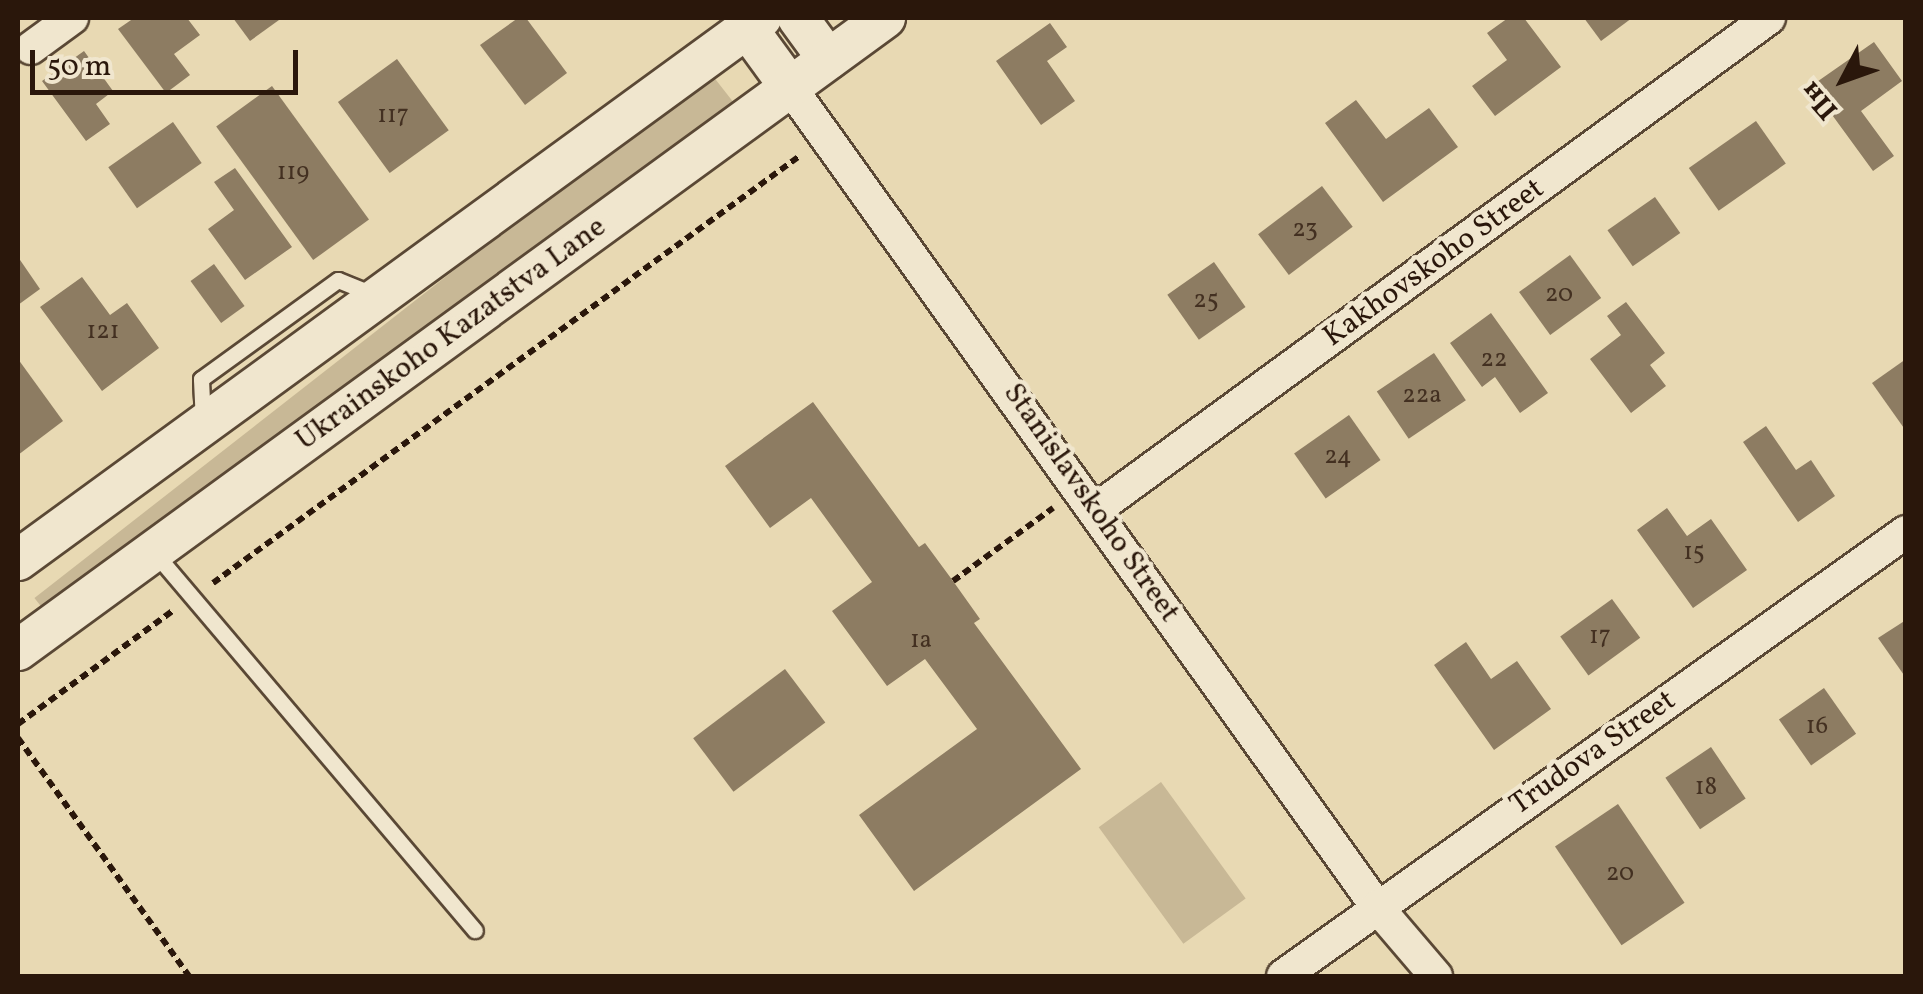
<!DOCTYPE html>
<html>
<head>
<meta charset="utf-8">
<style>
	body { margin:0 }
	#map { position:relative; width:1923px; height:994px; overflow:hidden; background:#e8d9b3; font-family:Vollkorn,serif }
	div>[style] { position:absolute }
	.green>* { inset:0; background:#c8b896; transform-origin:0 0 }
	.building>* { inset:0; background:#8d7c62; transform-origin:0 0 }
	.path>* { height:6px; margin-top:-3px; transform-origin:0; background:repeating-linear-gradient(90deg,#2a170b 0 8px,transparent 0 13px) }
	.roads { filter:drop-shadow(2px 0 #5a4835) drop-shadow(-2px 0 #5a4835) drop-shadow(0 2px #5a4835) drop-shadow(0 -2px #5a4835) }
	.service>* { height:15px; margin:-7.5px; padding:0 7.5px; transform-origin:7.5px; border-radius:7.5px; background:#f0e6ce }
	.minor>* { height:32px; margin:-16px; padding:0 16px; transform-origin:16px; border-radius:16px; background:#f0e6ce }
	.tertiary>* { height:40px; margin:-20px; padding:0 20px; transform-origin:20px; border-radius:20px; background:#f0e6ce }
	span { translate:-50% -50%; white-space:nowrap; text-align:center; line-height:1.15; -webkit-text-stroke:9px #f0e6ce; paint-order:stroke }
	.number-label { font-size:25px; color:#433021 }
	.number-label span { -webkit-text-stroke-width:0 }
	.street-label { font-size:30px; color:#2a170b }
	.frame { position:absolute; inset:0; border:20px solid #2a170b; pointer-events:none }
	.north { position:absolute; left:1793px; top:30px; width:100px; height:100px; -webkit-text-stroke:8px #f0e6ce; paint-order:stroke; rotate:229deg; font-size:28px; font-weight:700; line-height:40px; text-align:center; color:#2a170b }
	.north::after { content:''; display:block; margin:auto; width:35px; height:45px; background:#2a170b; clip-path:polygon(50% 0,100% 100%,50% 72%,0 100%) }
	.scale { position:absolute; left:30px; top:50px; width:268px; height:45px; box-sizing:border-box; border:5px solid #2a170b; border-top:0; padding-left:12px; font-size:30px; line-height:35px; white-space:nowrap; color:#2a170b; -webkit-text-stroke:8px #f0e6ce; paint-order:stroke }
</style>
</head>
<body>
<div id="map">
	<div class="green">
		<i style="left:709px;top:71px;width:46px;height:856px;rotate:52deg"></i>
		<i style="left:1161px;top:782px;width:144px;height:77px;rotate:54deg"></i>
	</div>
	<div class="building">
		<i style="clip-path:polygon(134px 18px,187px 18px,200px 35px,174px 54px,190px 75px,166px 93px,118px 29px)"></i>
		<i style="clip-path:polygon(233px 18px,277px 18px,279px 20px,250px 41px)"></i>
		<i style="clip-path:polygon(518px 18px,526px 18px,567px 73px,525px 105px,480px 45px)"></i>
		<i style="clip-path:polygon(1508px 18px,1524px 18px,1561px 67px,1495px 116px,1472px 86px,1507px 60px,1487px 33px)"></i>
		<i style="clip-path:polygon(1584px 18px,1632px 18px,1601px 41px)"></i>
		<i style="clip-path:polygon(1050px 23px,1067px 47px,1047px 61px,1075px 101px,1041px 125px,996px 61px)"></i>
		<i style="clip-path:polygon(1874px 42px,1902px 81px,1861px 111px,1894px 156px,1873px 171px,1811px 86px)"></i>
		<i style="clip-path:polygon(84px 51px,113px 91px,96px 104px,110px 124px,86px 141px,42px 81px)"></i>
		<i style="left:397px;top:59px;width:88px;height:73px;rotate:54deg"></i>
		<i style="left:272px;top:86px;width:165px;height:69px;rotate:54deg"></i>
		<i style="clip-path:polygon(1356px 100px,1386px 139px,1429px 108px,1458px 147px,1383px 202px,1325px 123px)"></i>
		<i style="left:1756px;top:121px;width:52px;height:82px;rotate:55deg"></i>
		<i style="left:173px;top:122px;width:50px;height:79px;rotate:55deg"></i>
		<i style="clip-path:polygon(235px 168px,292px 247px,245px 280px,208px 229px,234px 210px,214px 182px)"></i>
		<i style="left:1322px;top:186px;width:51px;height:80px;rotate:53deg"></i>
		<i style="left:1655px;top:197px;width:44px;height:58px;rotate:55deg"></i>
		<i style="left:1570px;top:255px;width:53px;height:63px;rotate:54deg"></i>
		<i style="clip-path:polygon(18px 257px,40px 289px,18px 305px)"></i>
		<i style="left:1214px;top:262px;width:55px;height:57px;rotate:55deg"></i>
		<i style="left:214px;top:264px;width:52px;height:29px;rotate:54deg"></i>
		<i style="clip-path:polygon(82px 277px,110px 315px,127px 303px,159px 348px,102px 391px,40px 307px)"></i>
		<i style="clip-path:polygon(1626px 302px,1665px 353px,1650px 365px,1666px 386px,1631px 413px,1590px 359px,1621px 335px,1607px 316px)"></i>
		<i style="clip-path:polygon(1491px 313px,1548px 393px,1520px 413px,1495px 377px,1482px 387px,1450px 343px)"></i>
		<i style="left:1434px;top:353px;width:57px;height:69px;rotate:56deg"></i>
		<i style="clip-path:polygon(18px 359px,63px 421px,18px 455px)"></i>
		<i style="clip-path:polygon(1906px 359px,1906px 431px,1872px 383px)"></i>
		<i style="clip-path:polygon(813px 402px,919px 547px,925px 543px,953px 581px,980px 619px,974px 623px,1081px 769px,914px 891px,859px 815px,977px 729px,925px 659px,887px 686px,832px 611px,872px 582px,811px 498px,770px 528px,725px 466px)"></i>
		<i style="left:1349px;top:415px;width:55px;height:67px;rotate:55deg"></i>
		<i style="clip-path:polygon(1766px 426px,1796px 470px,1811px 460px,1835px 496px,1798px 522px,1743px 442px)"></i>
		<i style="clip-path:polygon(1667px 508px,1687px 536px,1711px 519px,1747px 570px,1693px 608px,1637px 530px)"></i>
		<i style="left:1612px;top:599px;width:48px;height:64px;rotate:54deg"></i>
		<i style="clip-path:polygon(1906px 620px,1906px 678px,1878px 638px)"></i>
		<i style="clip-path:polygon(1466px 642px,1491px 679px,1517px 661px,1551px 709px,1494px 750px,1434px 665px)"></i>
		<i style="left:785px;top:669px;width:67px;height:115px;rotate:53deg"></i>
		<i style="left:1824px;top:688px;width:56px;height:55px;rotate:55deg"></i>
		<i style="left:1711px;top:747px;width:62px;height:55px;rotate:56deg"></i>
		<i style="left:1618px;top:804px;width:119px;height:76px;rotate:56deg"></i>
	</div>
	<div class="path">
		<i style="left:953px;top:581px;width:124px;rotate:-36.1deg"></i>
		<i style="left:213px;top:583px;width:727px;rotate:-36.05deg"></i>
		<i style="left:18px;top:724px;width:193px;rotate:-36.2deg"></i>
		<i style="left:18px;top:738px;width:293px;rotate:54.3deg"></i>
	</div>
	<div class="roads">
		<div class="service">
			<i style="left:203px;top:422px;width:43px;rotate:-92.7deg"></i>
			<i style="left:201px;top:379px;width:169px;rotate:-35.9deg"></i>
			<i style="left:338px;top:280px;width:40px;rotate:22deg"></i>
			<i style="left:154px;top:552px;width:496px;rotate:49.7deg"></i>
		</div>
		<div class="minor">
			<i style="left:31px;top:48px;width:51px;rotate:-36.2deg"></i>
			<i style="left:790px;top:87px;width:1008px;rotate:54.4deg"></i>
			<i style="left:1377px;top:907px;width:91px;rotate:49.5deg"></i>
			<i style="left:1098px;top:508px;width:831px;rotate:-36.14deg"></i>
			<i style="left:1283px;top:976px;width:765px;rotate:-35.48deg"></i>
		</div>
		<div class="tertiary">
			<i style="left:798px;top:18px;width:51px;rotate:53.8deg"></i>
			<i style="left:747px;top:28px;width:73px;rotate:53.9deg"></i>
			<i style="left:18px;top:560px;width:920px;rotate:-36.11deg"></i>
			<i style="left:18px;top:650px;width:1073px;rotate:-36.09deg"></i>
		</div>
	</div>
	<div class="number-label">
		<span style="left:393px;top:116px">117</span>
		<span style="left:293px;top:173px">119</span>
		<span style="left:1305px;top:230px">23</span>
		<span style="left:1559px;top:295px">20</span>
		<span style="left:1206px;top:301px">25</span>
		<span style="left:103px;top:332px">121</span>
		<span style="left:1494px;top:360px">22</span>
		<span style="left:1422px;top:396px">22а</span>
		<span style="left:1338px;top:457px">24</span>
		<span style="left:1694px;top:553px">15</span>
		<span style="left:1600px;top:637px">17</span>
		<span style="left:921px;top:641px">1а</span>
		<span style="left:1817px;top:727px">16</span>
		<span style="left:1706px;top:788px">18</span>
		<span style="left:1620px;top:874px">20</span>
	</div>
	<div class="street-label">
		<span style="left:1434px;top:263px;rotate:-36deg">Kakhovskoho Street</span>
		<span style="left:451px;top:334px;rotate:-36deg">Ukrainskoho Kazatstva Lane</span>
		<span style="left:1091px;top:503px;rotate:55deg">Stanislavskoho Street</span>
		<span style="left:1593px;top:753px;rotate:-35deg">Trudova Street</span>
	</div>
	<div class="frame"></div>
	<div class="north">Пн</div>
	<div class="scale">50 m</div>
</div>
</body>
</html>
